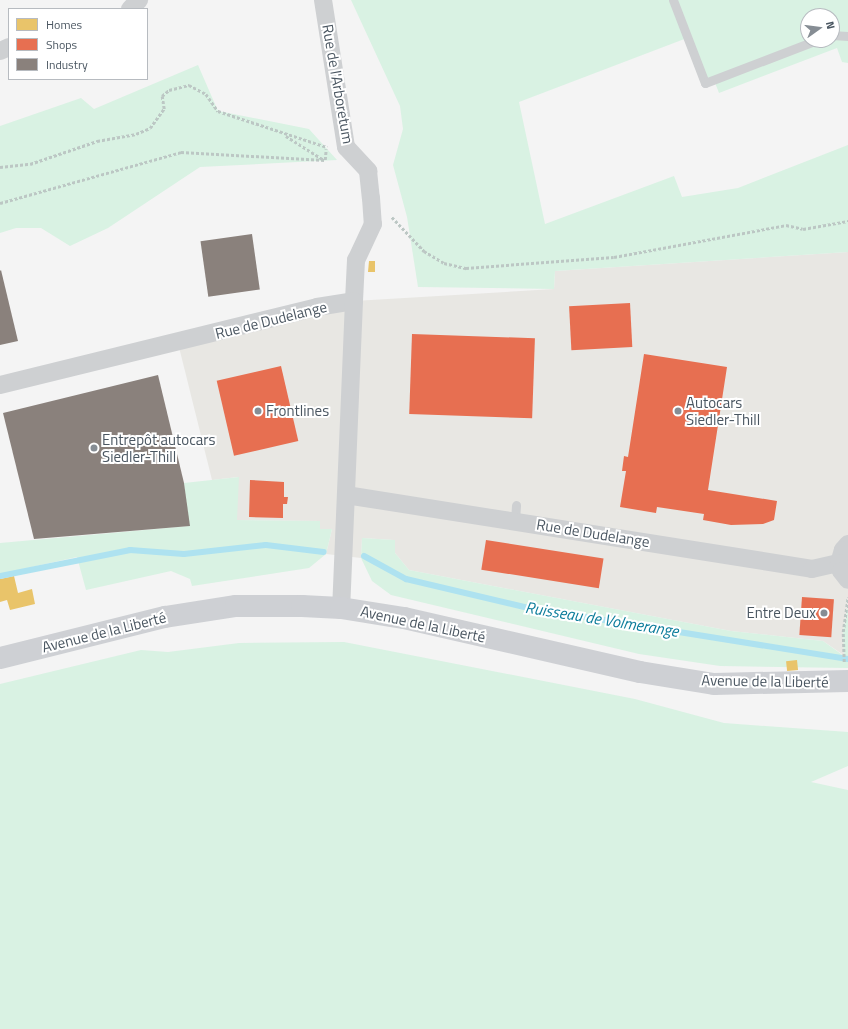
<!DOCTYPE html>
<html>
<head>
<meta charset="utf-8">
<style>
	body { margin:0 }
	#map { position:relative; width:848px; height:1029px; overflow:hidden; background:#f4f4f4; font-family:"Titillium Web",sans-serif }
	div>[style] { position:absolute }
	.commercial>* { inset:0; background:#e8e7e3 }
	.green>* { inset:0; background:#d9f2e3 }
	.homes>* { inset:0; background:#e9c46a; transform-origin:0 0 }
	.shops>* { inset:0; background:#e76f51; transform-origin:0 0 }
	.industry>* { inset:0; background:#8a817c; transform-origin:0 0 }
	.stream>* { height:6px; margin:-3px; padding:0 3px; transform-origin:3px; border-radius:3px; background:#aee2f0 }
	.path>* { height:2.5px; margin-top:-1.25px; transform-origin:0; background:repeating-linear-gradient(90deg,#bcc7c4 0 3px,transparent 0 5px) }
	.service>* { height:9px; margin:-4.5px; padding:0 4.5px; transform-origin:4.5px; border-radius:4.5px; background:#ced0d2 }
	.minor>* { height:18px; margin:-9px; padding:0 9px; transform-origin:9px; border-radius:9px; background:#ced0d2 }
	.secondary>* { height:22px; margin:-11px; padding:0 11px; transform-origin:11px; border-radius:11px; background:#ced0d4 }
	.dots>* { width:11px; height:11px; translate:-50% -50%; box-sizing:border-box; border:2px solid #fff; border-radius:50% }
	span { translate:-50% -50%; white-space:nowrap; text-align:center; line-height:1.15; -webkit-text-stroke:4px #fff; paint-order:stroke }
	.street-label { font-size:15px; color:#4a5661 }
	.poi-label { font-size:15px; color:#4a5661 }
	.left { translate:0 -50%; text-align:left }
	.right { translate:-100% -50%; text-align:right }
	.water-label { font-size:16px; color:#0c7c9b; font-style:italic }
	.legend { position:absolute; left:8px; top:8px; width:140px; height:72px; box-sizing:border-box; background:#fff; border:1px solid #b7bbc0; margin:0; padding:5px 7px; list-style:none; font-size:12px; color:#4a5661 }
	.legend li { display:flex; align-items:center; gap:8px; height:20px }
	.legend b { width:20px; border:1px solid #b7bbc0 }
	.north { position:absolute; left:800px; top:8px; width:40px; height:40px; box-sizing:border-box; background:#fff; border:1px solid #b7bbc0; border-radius:50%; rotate:76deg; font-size:11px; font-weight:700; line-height:16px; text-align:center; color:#4a5661 }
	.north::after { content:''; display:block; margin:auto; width:14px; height:18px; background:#868d94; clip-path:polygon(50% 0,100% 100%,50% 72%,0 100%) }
</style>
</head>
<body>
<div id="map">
	<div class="commercial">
		<i style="clip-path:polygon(848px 252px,848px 605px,843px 632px,845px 656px,823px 641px,731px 631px,409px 570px,395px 553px,394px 540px,362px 538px,361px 558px,326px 554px,332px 529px,320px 529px,320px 521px,236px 520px,238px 477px,212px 480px,178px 343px,354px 301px,554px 289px,555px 271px)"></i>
	</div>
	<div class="green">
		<i style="clip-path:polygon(evenodd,351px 0,848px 0,848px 63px,842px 62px,837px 48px,719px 93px,714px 80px,705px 83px,687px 38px,519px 102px,545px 224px,674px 176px,682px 197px,738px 188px,848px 145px,848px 252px,555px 271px,554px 289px,418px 287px,407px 217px,393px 165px,403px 129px,400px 106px,351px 0,808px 16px,832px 16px,832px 40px,808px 40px,808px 16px)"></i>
		<i style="clip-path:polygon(198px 65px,218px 111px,309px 129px,337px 160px,200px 167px,108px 228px,70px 246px,41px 228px,16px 228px,0 233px,0 126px,81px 98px,94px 109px)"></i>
		<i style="clip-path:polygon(239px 477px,237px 520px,320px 521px,320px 529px,332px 529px,326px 554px,309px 568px,192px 586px,190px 579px,171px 571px,86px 590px,77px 557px,0 574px,0 543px,189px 526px,184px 483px)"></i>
		<i style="clip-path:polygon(362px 538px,395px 540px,395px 553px,409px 570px,731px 631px,823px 641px,844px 656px,843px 632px,848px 605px,848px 668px,720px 666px,639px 654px,391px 595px,372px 581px,361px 558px)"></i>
		<i style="clip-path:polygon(344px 642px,635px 699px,724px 723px,848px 732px,848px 766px,811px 782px,848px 790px,848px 1029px,0 1029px,0 684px,141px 650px,168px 652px,239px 643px)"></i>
	</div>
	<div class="homes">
		<i style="clip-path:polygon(369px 261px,375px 261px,375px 272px,368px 272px)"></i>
		<i style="clip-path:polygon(14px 576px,18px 593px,32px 589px,35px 604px,10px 610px,7px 600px,0 602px,0 579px)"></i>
		<i style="left:797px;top:660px;width:10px;height:11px;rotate:84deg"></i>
	</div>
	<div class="shops">
		<i style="left:630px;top:303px;width:44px;height:61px;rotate:87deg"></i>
		<i style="left:412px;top:334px;width:123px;height:80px;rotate:2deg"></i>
		<i style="clip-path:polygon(644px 354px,727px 367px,708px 490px,777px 501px,774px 520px,763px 524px,731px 525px,703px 520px,704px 514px,657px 507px,656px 513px,620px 507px,626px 471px,622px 471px,624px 456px,628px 457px)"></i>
		<i style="left:281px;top:366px;width:77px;height:66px;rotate:77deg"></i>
		<i style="clip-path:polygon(250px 480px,284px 482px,284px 497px,288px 497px,287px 504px,283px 504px,283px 518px,249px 517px)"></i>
		<i style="left:486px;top:540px;width:119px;height:30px;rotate:9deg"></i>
		<i style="left:802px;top:597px;width:32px;height:38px;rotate:4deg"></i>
	</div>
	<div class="industry">
		<i style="left:252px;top:234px;width:56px;height:52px;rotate:82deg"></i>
		<i style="clip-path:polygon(1px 270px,18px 341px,0 345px,0 271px)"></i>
		<i style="clip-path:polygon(158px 375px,184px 483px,190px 526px,34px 539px,3px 413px)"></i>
	</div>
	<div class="stream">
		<i style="left:364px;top:556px;width:48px;rotate:28.7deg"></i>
		<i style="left:406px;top:579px;width:126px;rotate:13.3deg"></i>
		<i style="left:529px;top:608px;width:323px;rotate:9.1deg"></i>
		<i style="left:0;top:576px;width:133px;rotate:-11.3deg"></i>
		<i style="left:130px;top:550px;width:54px;rotate:4.2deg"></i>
		<i style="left:184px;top:554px;width:82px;rotate:-6.3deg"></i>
		<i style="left:266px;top:545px;width:58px;rotate:6.9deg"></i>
	</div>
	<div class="path">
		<i style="left:286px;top:136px;width:45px;rotate:32.3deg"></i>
		<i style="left:0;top:167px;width:30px;rotate:-6deg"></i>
		<i style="left:30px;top:164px;width:71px;rotate:-18.9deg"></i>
		<i style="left:97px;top:141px;width:40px;rotate:-10deg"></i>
		<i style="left:136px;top:134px;width:15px;rotate:-23deg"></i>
		<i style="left:150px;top:128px;width:24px;rotate:-54deg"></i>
		<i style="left:164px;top:109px;width:13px;rotate:-99deg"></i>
		<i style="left:162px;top:96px;width:9px;rotate:-41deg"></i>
		<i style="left:169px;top:90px;width:21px;rotate:-14deg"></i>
		<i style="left:189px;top:85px;width:19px;rotate:28deg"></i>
		<i style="left:206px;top:94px;width:21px;rotate:55deg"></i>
		<i style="left:218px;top:111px;width:115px;rotate:18.3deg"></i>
		<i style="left:0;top:203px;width:188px;rotate:-15.7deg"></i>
		<i style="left:181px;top:152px;width:144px;rotate:3.2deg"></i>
		<i style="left:325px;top:160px;width:11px;rotate:-85deg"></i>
		<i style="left:392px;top:217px;width:47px;rotate:46.7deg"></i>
		<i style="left:424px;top:251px;width:23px;rotate:31deg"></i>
		<i style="left:444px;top:263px;width:23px;rotate:13deg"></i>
		<i style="left:466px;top:268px;width:148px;rotate:-4.3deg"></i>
		<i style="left:614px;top:257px;width:175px;rotate:-10.5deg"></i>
		<i style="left:786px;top:225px;width:17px;rotate:13deg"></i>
		<i style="left:803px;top:229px;width:46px;rotate:-10.1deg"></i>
		<i style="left:844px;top:662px;width:30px;rotate:-92deg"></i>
		<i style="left:843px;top:632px;width:35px;rotate:-82deg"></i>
	</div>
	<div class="service">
		<i style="left:673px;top:0;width:89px;rotate:68.9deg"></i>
		<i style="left:705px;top:83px;width:120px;rotate:-21deg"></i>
		<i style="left:832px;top:35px;width:16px;rotate:4deg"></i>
		<i style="left:515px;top:520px;width:15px;rotate:-86deg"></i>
	</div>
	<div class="minor">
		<i style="left:323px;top:0;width:149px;rotate:81.1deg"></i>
		<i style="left:346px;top:147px;width:33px;rotate:47deg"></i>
		<i style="left:368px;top:171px;width:27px;rotate:84deg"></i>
		<i style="left:371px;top:198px;width:26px;rotate:86deg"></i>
		<i style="left:373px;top:224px;width:40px;rotate:115deg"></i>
		<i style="left:356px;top:260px;width:41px;rotate:92.8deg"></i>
		<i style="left:130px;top:9px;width:13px;rotate:-45deg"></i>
		<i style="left:0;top:51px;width:10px;rotate:-24deg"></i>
		<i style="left:0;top:385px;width:326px;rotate:-13.8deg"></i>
		<i style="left:317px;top:307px;width:37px;rotate:-9deg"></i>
		<i style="left:354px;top:301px;width:307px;rotate:92.4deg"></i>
		<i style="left:346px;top:495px;width:472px;rotate:9deg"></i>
		<i style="left:812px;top:569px;width:28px;rotate:-13deg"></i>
		<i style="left:848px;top:544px;width:8px;rotate:130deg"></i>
		<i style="left:843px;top:550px;width:14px;rotate:107deg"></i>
		<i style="left:839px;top:563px;width:8px;rotate:76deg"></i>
		<i style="left:841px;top:571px;width:11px;rotate:52deg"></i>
	</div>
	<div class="secondary">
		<i style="left:0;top:658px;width:170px;rotate:-14deg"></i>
		<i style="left:165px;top:617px;width:72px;rotate:-8.8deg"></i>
		<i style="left:236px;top:606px;width:66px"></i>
		<i style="left:302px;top:606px;width:39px;rotate:3deg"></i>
		<i style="left:341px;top:608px;width:64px;rotate:9deg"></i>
		<i style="left:404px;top:618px;width:242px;rotate:12.9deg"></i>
		<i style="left:640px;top:672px;width:75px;rotate:9.2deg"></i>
		<i style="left:714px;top:684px;width:134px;rotate:-1.3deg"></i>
	</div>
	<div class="dots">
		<i style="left:258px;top:411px;background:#868d94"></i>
		<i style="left:678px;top:411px;background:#868d94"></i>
		<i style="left:94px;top:448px;background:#868d94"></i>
		<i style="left:824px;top:613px;background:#868d94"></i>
	</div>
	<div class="street-label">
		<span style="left:338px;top:84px;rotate:80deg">Rue de l'Arboretum</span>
		<span style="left:271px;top:320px;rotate:-14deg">Rue de Dudelange</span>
		<span style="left:593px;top:533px;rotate:9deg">Rue de Dudelange</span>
		<span style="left:423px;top:624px;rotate:12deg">Avenue de la Liberté</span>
		<span style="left:104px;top:632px;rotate:-14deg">Avenue de la Liberté</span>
		<span style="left:765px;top:681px;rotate:1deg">Avenue de la Liberté</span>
	</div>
	<div class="poi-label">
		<span class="left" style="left:686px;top:411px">Autocars<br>Siedler-Thill</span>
		<span class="left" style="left:266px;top:411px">Frontlines</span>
		<span class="left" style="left:102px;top:448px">Entrepôt autocars<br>Siedler-Thill</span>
		<span class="right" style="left:816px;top:613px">Entre Deux</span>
	</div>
	<div class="water-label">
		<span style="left:602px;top:619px;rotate:9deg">Ruisseau de Volmerange</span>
	</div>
	<ul class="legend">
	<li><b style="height:11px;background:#e9c46a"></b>Homes</li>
	<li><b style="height:11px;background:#e76f51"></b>Shops</li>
	<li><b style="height:11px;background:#8a817c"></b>Industry</li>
	</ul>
	<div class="north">N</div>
</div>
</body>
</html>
